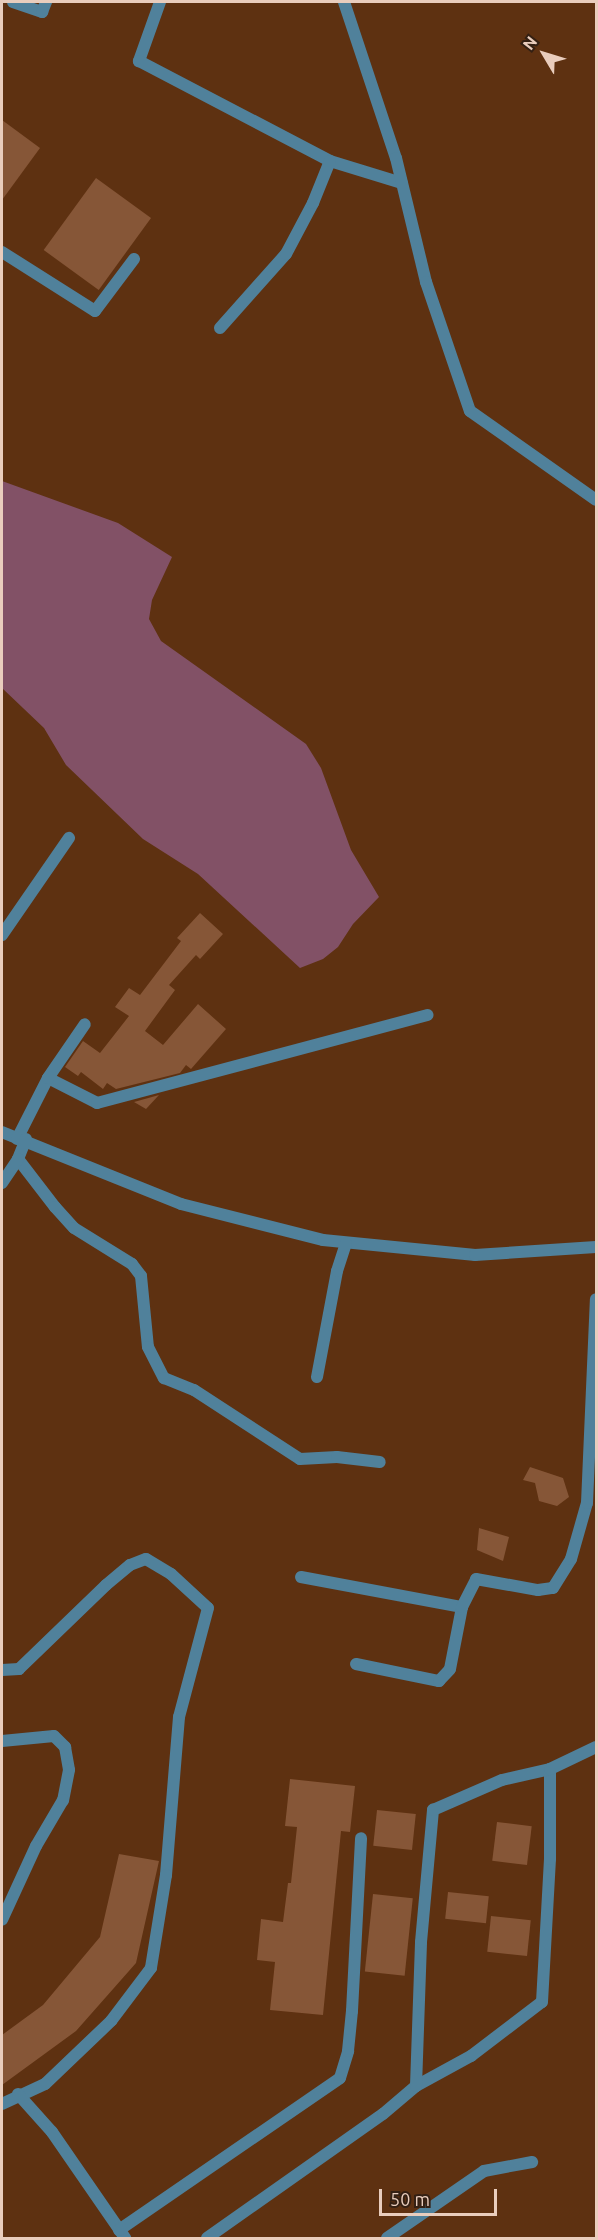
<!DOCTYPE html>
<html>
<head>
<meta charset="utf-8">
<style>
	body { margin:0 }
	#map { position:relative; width:598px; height:2240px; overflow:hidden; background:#5e3111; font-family:Ubuntu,sans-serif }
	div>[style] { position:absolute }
	.green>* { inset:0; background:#825166 }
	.building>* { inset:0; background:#865637; transform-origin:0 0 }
	.street>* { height:12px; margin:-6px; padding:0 6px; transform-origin:6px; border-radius:6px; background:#50819b }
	span { translate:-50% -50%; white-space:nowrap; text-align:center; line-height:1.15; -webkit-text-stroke:5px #342013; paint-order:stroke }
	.frame { position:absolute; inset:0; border:3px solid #e9cdbd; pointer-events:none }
	.north { position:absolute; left:514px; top:24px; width:60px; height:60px; -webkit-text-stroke:4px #342013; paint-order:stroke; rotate:308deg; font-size:16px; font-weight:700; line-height:24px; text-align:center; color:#e9cdbd }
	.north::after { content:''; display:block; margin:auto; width:21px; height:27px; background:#e9cdbd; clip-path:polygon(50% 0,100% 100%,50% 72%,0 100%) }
	.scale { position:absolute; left:379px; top:2189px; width:118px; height:27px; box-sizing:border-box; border:3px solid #e9cdbd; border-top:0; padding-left:8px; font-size:18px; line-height:21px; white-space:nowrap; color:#e9cdbd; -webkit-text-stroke:4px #342013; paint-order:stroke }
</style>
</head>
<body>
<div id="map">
	<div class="green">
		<i style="clip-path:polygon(2px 481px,118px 523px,172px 557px,152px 600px,149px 619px,161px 641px,306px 744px,321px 768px,351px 850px,379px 897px,353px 924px,338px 947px,323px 959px,300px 968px,198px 874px,143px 839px,66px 765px,44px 728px,2px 688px)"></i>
	</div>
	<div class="building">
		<i style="clip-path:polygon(2px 120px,40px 148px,2px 200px)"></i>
		<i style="left:96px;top:178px;width:68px;height:89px;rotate:36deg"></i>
		<i style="clip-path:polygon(200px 913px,223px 934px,200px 959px,196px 955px,169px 985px,175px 990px,145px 1031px,163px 1045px,198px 1004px,226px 1029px,191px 1069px,186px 1065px,180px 1073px,116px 1089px,107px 1083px,103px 1089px,81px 1072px,78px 1076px,65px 1067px,83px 1041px,100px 1053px,129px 1016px,115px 1007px,129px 988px,140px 995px,181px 941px,177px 938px)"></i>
		<i style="clip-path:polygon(159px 1095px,146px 1109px,134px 1102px)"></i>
		<i style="clip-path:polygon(530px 1467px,563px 1478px,569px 1497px,557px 1506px,539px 1501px,535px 1483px,523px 1480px)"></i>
		<i style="clip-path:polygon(479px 1528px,509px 1537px,503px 1561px,477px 1550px)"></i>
		<i style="clip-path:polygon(290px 1779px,355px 1786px,350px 1832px,341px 1831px,323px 2015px,270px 2010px,275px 1962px,257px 1960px,261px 1919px,283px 1922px,288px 1883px,291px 1883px,297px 1827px,285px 1826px)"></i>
		<i style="left:377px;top:1810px;width:39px;height:36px;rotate:6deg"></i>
		<i style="left:497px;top:1822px;width:35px;height:39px;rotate:7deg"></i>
		<i style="clip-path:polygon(119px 1854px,159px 1861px,136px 1963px,76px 2031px,2px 2085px,2px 2035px,43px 2005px,100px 1937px)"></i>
		<i style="left:448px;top:1892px;width:41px;height:27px;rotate:6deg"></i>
		<i style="left:373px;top:1894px;width:40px;height:78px;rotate:6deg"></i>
		<i style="left:491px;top:1916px;width:40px;height:36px;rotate:6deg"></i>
	</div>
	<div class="street">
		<i style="left:13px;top:2px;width:31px;rotate:19deg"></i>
		<i style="left:42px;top:12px;width:11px;rotate:-68deg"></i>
		<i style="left:160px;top:2px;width:63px;rotate:109.6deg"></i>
		<i style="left:139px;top:61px;width:216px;rotate:27.6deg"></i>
		<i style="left:330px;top:161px;width:75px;rotate:17deg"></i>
		<i style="left:344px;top:2px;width:164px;rotate:71.6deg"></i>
		<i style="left:396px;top:158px;width:128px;rotate:76.4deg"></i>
		<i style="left:426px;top:282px;width:136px;rotate:71.2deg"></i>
		<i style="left:470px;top:411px;width:154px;rotate:35.2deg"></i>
		<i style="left:2px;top:252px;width:110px;rotate:32.4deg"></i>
		<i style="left:95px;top:311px;width:65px;rotate:-53.1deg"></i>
		<i style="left:220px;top:328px;width:99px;rotate:-48.3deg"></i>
		<i style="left:286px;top:254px;width:58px;rotate:-62.1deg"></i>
		<i style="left:313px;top:203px;width:45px;rotate:-68deg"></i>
		<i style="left:2px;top:935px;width:118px;rotate:-55.4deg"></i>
		<i style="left:48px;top:1078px;width:55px;rotate:27deg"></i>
		<i style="left:97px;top:1103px;width:342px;rotate:-14.9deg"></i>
		<i style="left:2px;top:1132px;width:193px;rotate:21.9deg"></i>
		<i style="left:181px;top:1204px;width:146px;rotate:14.2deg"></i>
		<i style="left:323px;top:1240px;width:153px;rotate:5.6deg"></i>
		<i style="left:475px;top:1255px;width:121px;rotate:-3.8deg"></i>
		<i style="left:17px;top:1139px;width:68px;rotate:-63.1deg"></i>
		<i style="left:48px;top:1078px;width:65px;rotate:-55.6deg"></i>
		<i style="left:26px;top:1139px;width:22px;rotate:112deg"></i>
		<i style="left:18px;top:1159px;width:61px;rotate:52.4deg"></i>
		<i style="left:55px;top:1207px;width:28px;rotate:48deg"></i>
		<i style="left:74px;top:1228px;width:68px;rotate:31.8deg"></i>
		<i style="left:132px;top:1264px;width:15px;rotate:53deg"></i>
		<i style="left:141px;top:1276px;width:71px;rotate:84.4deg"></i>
		<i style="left:148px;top:1347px;width:35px;rotate:63deg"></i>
		<i style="left:164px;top:1378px;width:32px;rotate:22deg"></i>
		<i style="left:194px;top:1390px;width:126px;rotate:33.1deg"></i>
		<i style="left:300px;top:1459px;width:37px;rotate:-3deg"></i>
		<i style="left:337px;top:1457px;width:43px;rotate:6.6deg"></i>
		<i style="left:2px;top:1183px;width:29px;rotate:-56deg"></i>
		<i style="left:317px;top:1377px;width:108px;rotate:-79.3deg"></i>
		<i style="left:337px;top:1271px;width:29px;rotate:-72deg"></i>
		<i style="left:301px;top:1577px;width:164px;rotate:10.6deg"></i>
		<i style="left:356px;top:1664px;width:85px;rotate:11.6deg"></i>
		<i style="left:439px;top:1681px;width:16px;rotate:-47deg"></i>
		<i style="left:450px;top:1669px;width:63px;rotate:-79deg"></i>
		<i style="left:462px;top:1607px;width:31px;rotate:-63deg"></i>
		<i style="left:476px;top:1579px;width:63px;rotate:10.1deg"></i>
		<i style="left:538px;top:1590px;width:15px;rotate:-8deg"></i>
		<i style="left:553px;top:1588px;width:34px;rotate:-58deg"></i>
		<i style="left:571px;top:1559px;width:58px;rotate:-74.1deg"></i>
		<i style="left:587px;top:1503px;width:204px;rotate:-87.5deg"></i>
		<i style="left:2px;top:1670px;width:17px;rotate:-3deg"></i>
		<i style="left:19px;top:1669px;width:121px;rotate:-44deg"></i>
		<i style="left:106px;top:1585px;width:31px;rotate:-40deg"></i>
		<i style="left:130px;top:1565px;width:17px;rotate:-21deg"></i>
		<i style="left:146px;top:1559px;width:29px;rotate:31deg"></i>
		<i style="left:171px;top:1574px;width:50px;rotate:42.6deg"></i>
		<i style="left:208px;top:1608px;width:113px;rotate:104.9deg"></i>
		<i style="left:179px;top:1717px;width:159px;rotate:94.7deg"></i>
		<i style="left:166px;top:1875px;width:94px;rotate:99.2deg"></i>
		<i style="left:151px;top:1968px;width:66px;rotate:127deg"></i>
		<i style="left:111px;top:2021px;width:91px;rotate:136.3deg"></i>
		<i style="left:45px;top:2084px;width:47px;rotate:155.1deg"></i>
		<i style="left:2px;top:1741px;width:52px;rotate:-5.5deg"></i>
		<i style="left:54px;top:1736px;width:16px;rotate:45deg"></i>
		<i style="left:65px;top:1747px;width:23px;rotate:80deg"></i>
		<i style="left:69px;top:1770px;width:31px;rotate:101deg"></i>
		<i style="left:63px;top:1800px;width:53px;rotate:120.4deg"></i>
		<i style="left:36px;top:1846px;width:81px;rotate:114.7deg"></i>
		<i style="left:416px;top:2086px;width:63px;rotate:-28.6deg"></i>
		<i style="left:471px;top:2056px;width:89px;rotate:-37.3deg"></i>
		<i style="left:542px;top:2002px;width:143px;rotate:-86.8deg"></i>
		<i style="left:550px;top:1859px;width:90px;rotate:-90deg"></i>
		<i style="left:18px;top:2094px;width:51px;rotate:48.2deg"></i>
		<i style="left:52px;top:2132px;width:129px;rotate:55.4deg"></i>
		<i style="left:119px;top:2230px;width:268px;rotate:-34.5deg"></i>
		<i style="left:340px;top:2078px;width:28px;rotate:-73deg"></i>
		<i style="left:348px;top:2051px;width:40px;rotate:-84.3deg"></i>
		<i style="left:352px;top:2011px;width:173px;rotate:-87deg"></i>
		<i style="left:207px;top:2238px;width:215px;rotate:-35.2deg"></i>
		<i style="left:383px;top:2114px;width:43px;rotate:-40.3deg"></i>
		<i style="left:416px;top:2086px;width:144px;rotate:-88deg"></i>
		<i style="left:421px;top:1942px;width:133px;rotate:-84.8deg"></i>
		<i style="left:433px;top:1810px;width:75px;rotate:-23.5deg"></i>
		<i style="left:502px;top:1780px;width:49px;rotate:-12.9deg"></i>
		<i style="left:550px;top:1769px;width:51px;rotate:-25.6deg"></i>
		<i style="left:387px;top:2238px;width:118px;rotate:-34.6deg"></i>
		<i style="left:484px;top:2171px;width:49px;rotate:-10.6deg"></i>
	</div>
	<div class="frame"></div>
	<div class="north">N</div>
	<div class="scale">50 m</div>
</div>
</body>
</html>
